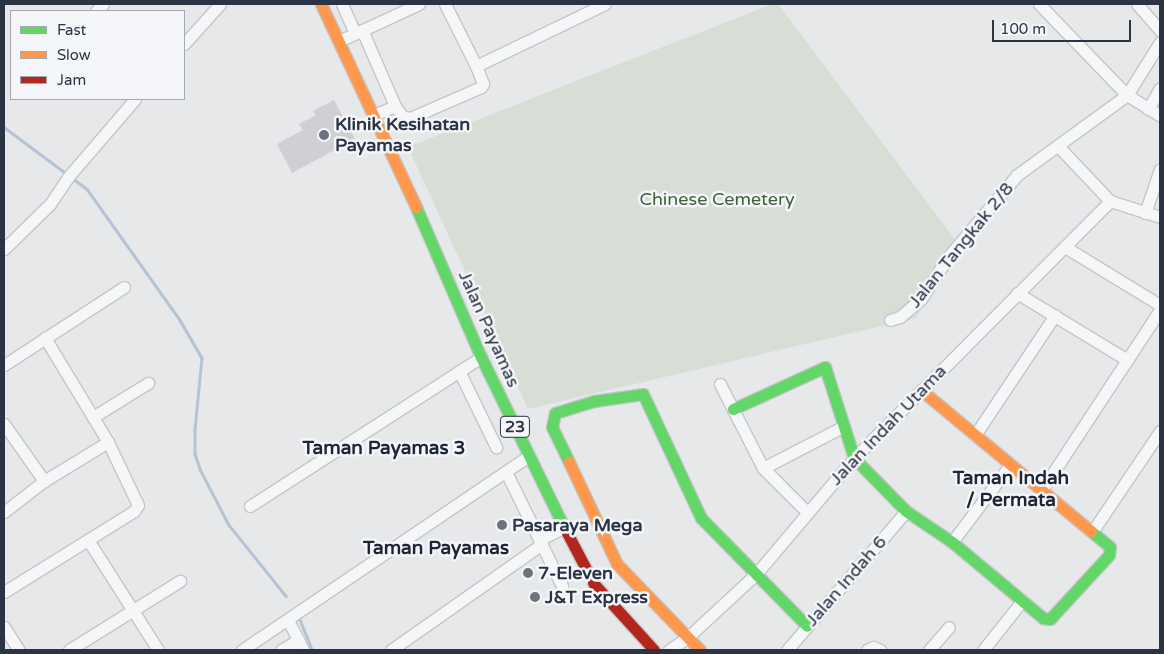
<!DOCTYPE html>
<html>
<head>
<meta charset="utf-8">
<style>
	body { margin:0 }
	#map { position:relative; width:1164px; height:654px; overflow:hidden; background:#e6e8ea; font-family:"Varela Round",sans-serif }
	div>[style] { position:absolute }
	.green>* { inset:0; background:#d6ded6 }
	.stream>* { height:2.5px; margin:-1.25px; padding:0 1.25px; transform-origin:1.25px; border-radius:1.25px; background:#b4c4d5 }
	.building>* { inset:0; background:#ced0d3 }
	.roads { filter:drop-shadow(1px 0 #c4c6c8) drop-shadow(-1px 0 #c4c6c8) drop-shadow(0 1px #c4c6c8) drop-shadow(0 -1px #c4c6c8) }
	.street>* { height:11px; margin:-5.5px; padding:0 5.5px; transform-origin:5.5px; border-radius:5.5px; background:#f5f6f7 }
	.fast>* { height:11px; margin:-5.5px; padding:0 5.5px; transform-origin:5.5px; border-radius:5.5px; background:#63d668 }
	.slow>* { height:11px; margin:-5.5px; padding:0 5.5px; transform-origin:5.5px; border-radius:5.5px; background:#ff974d }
	.jam>* { height:11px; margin:-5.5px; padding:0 5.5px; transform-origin:5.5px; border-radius:5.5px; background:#b3261e }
	.dots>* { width:14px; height:14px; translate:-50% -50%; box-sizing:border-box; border:2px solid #f4f6f9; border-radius:50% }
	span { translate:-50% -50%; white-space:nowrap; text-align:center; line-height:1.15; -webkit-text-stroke:5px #f4f6f9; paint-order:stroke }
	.shield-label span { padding:1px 4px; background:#f4f6f9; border:1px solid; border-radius:4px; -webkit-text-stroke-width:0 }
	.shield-label { font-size:16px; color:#2b3445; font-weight:700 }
	.poi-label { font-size:18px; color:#2b3445; font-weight:700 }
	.left { translate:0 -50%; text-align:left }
	.park-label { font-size:18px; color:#3f6138 }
	.street-label { font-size:18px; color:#2b3445 }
	.neighbourhood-label { font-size:19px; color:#1d2536; font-weight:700 }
	.frame { position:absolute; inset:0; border:5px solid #2b3445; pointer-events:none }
	.legend { position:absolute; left:10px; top:10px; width:175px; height:90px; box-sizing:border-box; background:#f4f6f9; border:1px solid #a4a8b1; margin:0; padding:6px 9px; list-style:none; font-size:15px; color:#2b3445 }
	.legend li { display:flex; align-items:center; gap:10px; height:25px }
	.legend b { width:25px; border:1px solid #a4a8b1 }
	.scale { position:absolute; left:992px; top:20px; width:139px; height:22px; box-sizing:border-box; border:2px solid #2b3445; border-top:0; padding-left:6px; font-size:15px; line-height:18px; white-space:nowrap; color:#2b3445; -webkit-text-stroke:4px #f4f6f9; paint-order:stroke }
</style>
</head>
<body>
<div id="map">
	<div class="green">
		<i style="clip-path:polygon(772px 4px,778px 4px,960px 246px,916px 318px,528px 409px,408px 147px)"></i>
	</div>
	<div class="stream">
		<i style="left:4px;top:127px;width:79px;rotate:36.7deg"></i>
		<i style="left:71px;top:177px;width:20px;rotate:37deg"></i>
		<i style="left:87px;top:189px;width:161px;rotate:54.6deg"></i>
		<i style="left:180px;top:320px;width:44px;rotate:59.9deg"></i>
		<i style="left:202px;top:358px;width:72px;rotate:95.6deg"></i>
		<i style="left:195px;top:430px;width:24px;rotate:90deg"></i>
		<i style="left:195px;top:454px;width:18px;rotate:71deg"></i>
		<i style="left:201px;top:471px;width:61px;rotate:62.6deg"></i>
		<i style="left:229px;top:525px;width:91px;rotate:51.2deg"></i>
		<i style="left:299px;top:617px;width:35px;rotate:68deg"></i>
	</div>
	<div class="building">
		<i style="clip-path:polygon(334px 100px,355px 139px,292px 173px,277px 144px,303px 130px,299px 124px,316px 115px,313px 111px)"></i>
	</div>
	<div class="roads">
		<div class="street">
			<i style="left:342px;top:4px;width:32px;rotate:66deg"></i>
			<i style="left:1039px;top:4px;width:127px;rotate:46deg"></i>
			<i style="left:1127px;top:95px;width:39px;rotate:32deg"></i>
			<i style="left:1137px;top:4px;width:35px;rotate:49deg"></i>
			<i style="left:96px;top:11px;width:10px;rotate:-45deg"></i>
			<i style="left:362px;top:30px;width:83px;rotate:66.5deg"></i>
			<i style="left:395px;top:106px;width:23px;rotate:157deg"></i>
			<i style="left:339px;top:41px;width:88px;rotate:-24.8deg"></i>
			<i style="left:184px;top:44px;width:54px;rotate:-48deg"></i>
			<i style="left:476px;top:66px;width:143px;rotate:-25.7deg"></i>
			<i style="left:395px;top:106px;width:14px;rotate:54deg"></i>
			<i style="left:403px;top:117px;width:7px;rotate:8deg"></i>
			<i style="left:410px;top:118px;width:77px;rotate:-23.6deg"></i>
			<i style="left:481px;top:87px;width:4px;rotate:-56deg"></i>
			<i style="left:483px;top:84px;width:19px;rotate:-111deg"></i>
			<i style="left:476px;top:66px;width:69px;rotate:-116.6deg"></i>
			<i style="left:1148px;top:109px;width:24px;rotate:-60deg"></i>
			<i style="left:1058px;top:146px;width:76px;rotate:46.6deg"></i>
			<i style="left:1110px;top:201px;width:52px;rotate:17.7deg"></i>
			<i style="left:1145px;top:213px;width:46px;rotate:-71.2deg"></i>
			<i style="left:1065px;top:247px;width:111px;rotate:31.4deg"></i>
			<i style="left:4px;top:249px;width:64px;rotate:-44.4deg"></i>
			<i style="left:50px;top:204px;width:32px;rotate:-56deg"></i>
			<i style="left:68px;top:177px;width:103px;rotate:-49.3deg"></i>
			<i style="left:1017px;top:293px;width:129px;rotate:31.3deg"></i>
			<i style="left:890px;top:320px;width:10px;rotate:-17deg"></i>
			<i style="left:900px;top:317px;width:28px;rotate:-41deg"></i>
			<i style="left:921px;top:299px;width:50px;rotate:-57.3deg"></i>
			<i style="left:948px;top:257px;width:107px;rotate:-49.9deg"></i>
			<i style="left:1017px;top:175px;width:136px;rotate:-36deg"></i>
			<i style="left:1127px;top:95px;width:62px;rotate:-58.1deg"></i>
			<i style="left:4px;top:365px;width:143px;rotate:-33deg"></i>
			<i style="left:459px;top:371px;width:85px;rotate:64deg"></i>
			<i style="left:720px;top:384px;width:94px;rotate:62.9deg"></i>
			<i style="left:763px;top:468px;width:62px;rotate:45deg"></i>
			<i style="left:93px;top:417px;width:65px;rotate:-31.7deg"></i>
			<i style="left:4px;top:424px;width:70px;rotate:54.9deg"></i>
			<i style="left:975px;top:435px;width:144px;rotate:-56.3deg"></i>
			<i style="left:763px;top:468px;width:89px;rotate:-27.4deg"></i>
			<i style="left:506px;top:472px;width:127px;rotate:63.8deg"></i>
			<i style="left:1041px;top:491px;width:217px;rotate:-56.7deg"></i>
			<i style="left:250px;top:506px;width:275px;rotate:-32.8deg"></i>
			<i style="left:4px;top:512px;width:51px;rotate:-37.8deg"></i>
			<i style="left:44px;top:481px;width:75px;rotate:-31.4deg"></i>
			<i style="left:1092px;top:532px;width:122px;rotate:-56deg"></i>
			<i style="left:88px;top:540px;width:130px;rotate:57.5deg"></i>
			<i style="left:539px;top:540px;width:28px;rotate:-27deg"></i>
			<i style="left:952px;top:542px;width:96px;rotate:-53deg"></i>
			<i style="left:4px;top:592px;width:153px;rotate:-31.9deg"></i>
			<i style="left:134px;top:511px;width:7px;rotate:-56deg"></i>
			<i style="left:138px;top:505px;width:70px;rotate:-115.5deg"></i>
			<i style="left:108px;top:442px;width:122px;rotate:-121.2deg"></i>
			<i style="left:288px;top:620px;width:34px;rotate:63deg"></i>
			<i style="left:4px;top:627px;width:27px;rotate:57deg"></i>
			<i style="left:69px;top:650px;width:131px;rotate:-31.9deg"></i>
			<i style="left:242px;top:650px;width:346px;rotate:-34.1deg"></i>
			<i style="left:281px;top:650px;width:20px;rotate:-30deg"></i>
			<i style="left:391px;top:650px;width:184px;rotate:-35.1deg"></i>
			<i style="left:669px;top:650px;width:23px;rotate:-34deg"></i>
			<i style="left:688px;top:637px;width:93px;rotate:-42.8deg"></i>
			<i style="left:756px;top:574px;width:152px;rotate:-49.8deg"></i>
			<i style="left:854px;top:458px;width:363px;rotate:-45.1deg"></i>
			<i style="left:787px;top:650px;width:183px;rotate:-49.4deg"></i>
			<i style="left:867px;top:650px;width:7px;rotate:-27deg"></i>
			<i style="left:873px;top:647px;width:8px;rotate:23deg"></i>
			<i style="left:929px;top:650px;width:30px;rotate:-49deg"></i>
			<i style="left:983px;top:650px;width:63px;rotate:-51.5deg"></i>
		</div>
		<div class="fast">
			<i style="left:416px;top:207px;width:163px;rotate:66.6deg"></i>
			<i style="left:481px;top:357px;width:187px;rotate:64deg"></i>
			<i style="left:733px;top:409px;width:101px;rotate:-24.5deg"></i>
			<i style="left:825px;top:367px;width:96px;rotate:72.3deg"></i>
			<i style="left:854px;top:458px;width:74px;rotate:45.5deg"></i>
			<i style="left:906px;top:511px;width:55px;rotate:34deg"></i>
			<i style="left:952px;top:542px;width:119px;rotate:39.9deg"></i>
			<i style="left:1043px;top:618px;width:7px;rotate:8deg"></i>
			<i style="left:1050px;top:619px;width:87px;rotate:-47.3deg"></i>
			<i style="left:1109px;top:555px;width:8px;rotate:-83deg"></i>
			<i style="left:1110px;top:547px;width:25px;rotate:-140deg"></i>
			<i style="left:569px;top:462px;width:39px;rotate:-116deg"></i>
			<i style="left:552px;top:427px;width:14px;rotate:-78deg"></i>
			<i style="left:555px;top:413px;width:41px;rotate:-17.1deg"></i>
			<i style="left:594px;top:401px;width:49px;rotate:-8.1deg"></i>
			<i style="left:643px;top:394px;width:137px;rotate:64.9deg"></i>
			<i style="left:701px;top:518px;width:151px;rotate:45.5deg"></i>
		</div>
		<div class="slow">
			<i style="left:321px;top:4px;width:224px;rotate:64.9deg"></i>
			<i style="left:921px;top:390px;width:221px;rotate:39.7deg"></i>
			<i style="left:569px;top:462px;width:113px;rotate:64.8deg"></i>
			<i style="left:617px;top:564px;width:120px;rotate:46deg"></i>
		</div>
		<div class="jam">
			<i style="left:563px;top:525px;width:67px;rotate:62.3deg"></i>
			<i style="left:594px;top:584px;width:89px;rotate:47.7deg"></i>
		</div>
	</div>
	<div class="dots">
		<i style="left:324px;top:135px;background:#6c737f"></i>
		<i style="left:502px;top:525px;background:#6c737f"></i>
		<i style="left:528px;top:573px;background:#6c737f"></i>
		<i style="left:535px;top:597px;background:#6c737f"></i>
	</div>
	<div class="shield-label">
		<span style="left:515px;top:427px">23</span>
	</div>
	<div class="poi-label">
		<span class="left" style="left:335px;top:135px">Klinik Kesihatan<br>Payamas</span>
		<span class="left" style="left:512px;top:525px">Pasaraya Mega</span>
		<span class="left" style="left:538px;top:573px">7-Eleven</span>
		<span class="left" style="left:545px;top:597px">J&amp;T Express</span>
	</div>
	<div class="park-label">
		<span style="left:717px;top:199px">Chinese Cemetery</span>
	</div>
	<div class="street-label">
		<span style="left:961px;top:245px;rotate:-51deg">Jalan Tangkak 2/8</span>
		<span style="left:489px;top:329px;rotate:66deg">Jalan Payamas</span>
		<span style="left:888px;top:425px;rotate:-46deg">Jalan Indah Utama</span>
		<span style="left:846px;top:581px;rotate:-49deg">Jalan Indah 6</span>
	</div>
	<div class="neighbourhood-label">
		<span style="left:384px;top:449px">Taman Payamas 3</span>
		<span style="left:1011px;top:490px">Taman Indah<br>/ Permata</span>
		<span style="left:436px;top:549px">Taman Payamas</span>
	</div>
	<div class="frame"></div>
	<ul class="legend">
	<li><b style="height:6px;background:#63d668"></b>Fast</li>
	<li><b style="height:6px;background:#ff974d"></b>Slow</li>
	<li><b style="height:6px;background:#b3261e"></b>Jam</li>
	</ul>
	<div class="scale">100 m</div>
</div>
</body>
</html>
